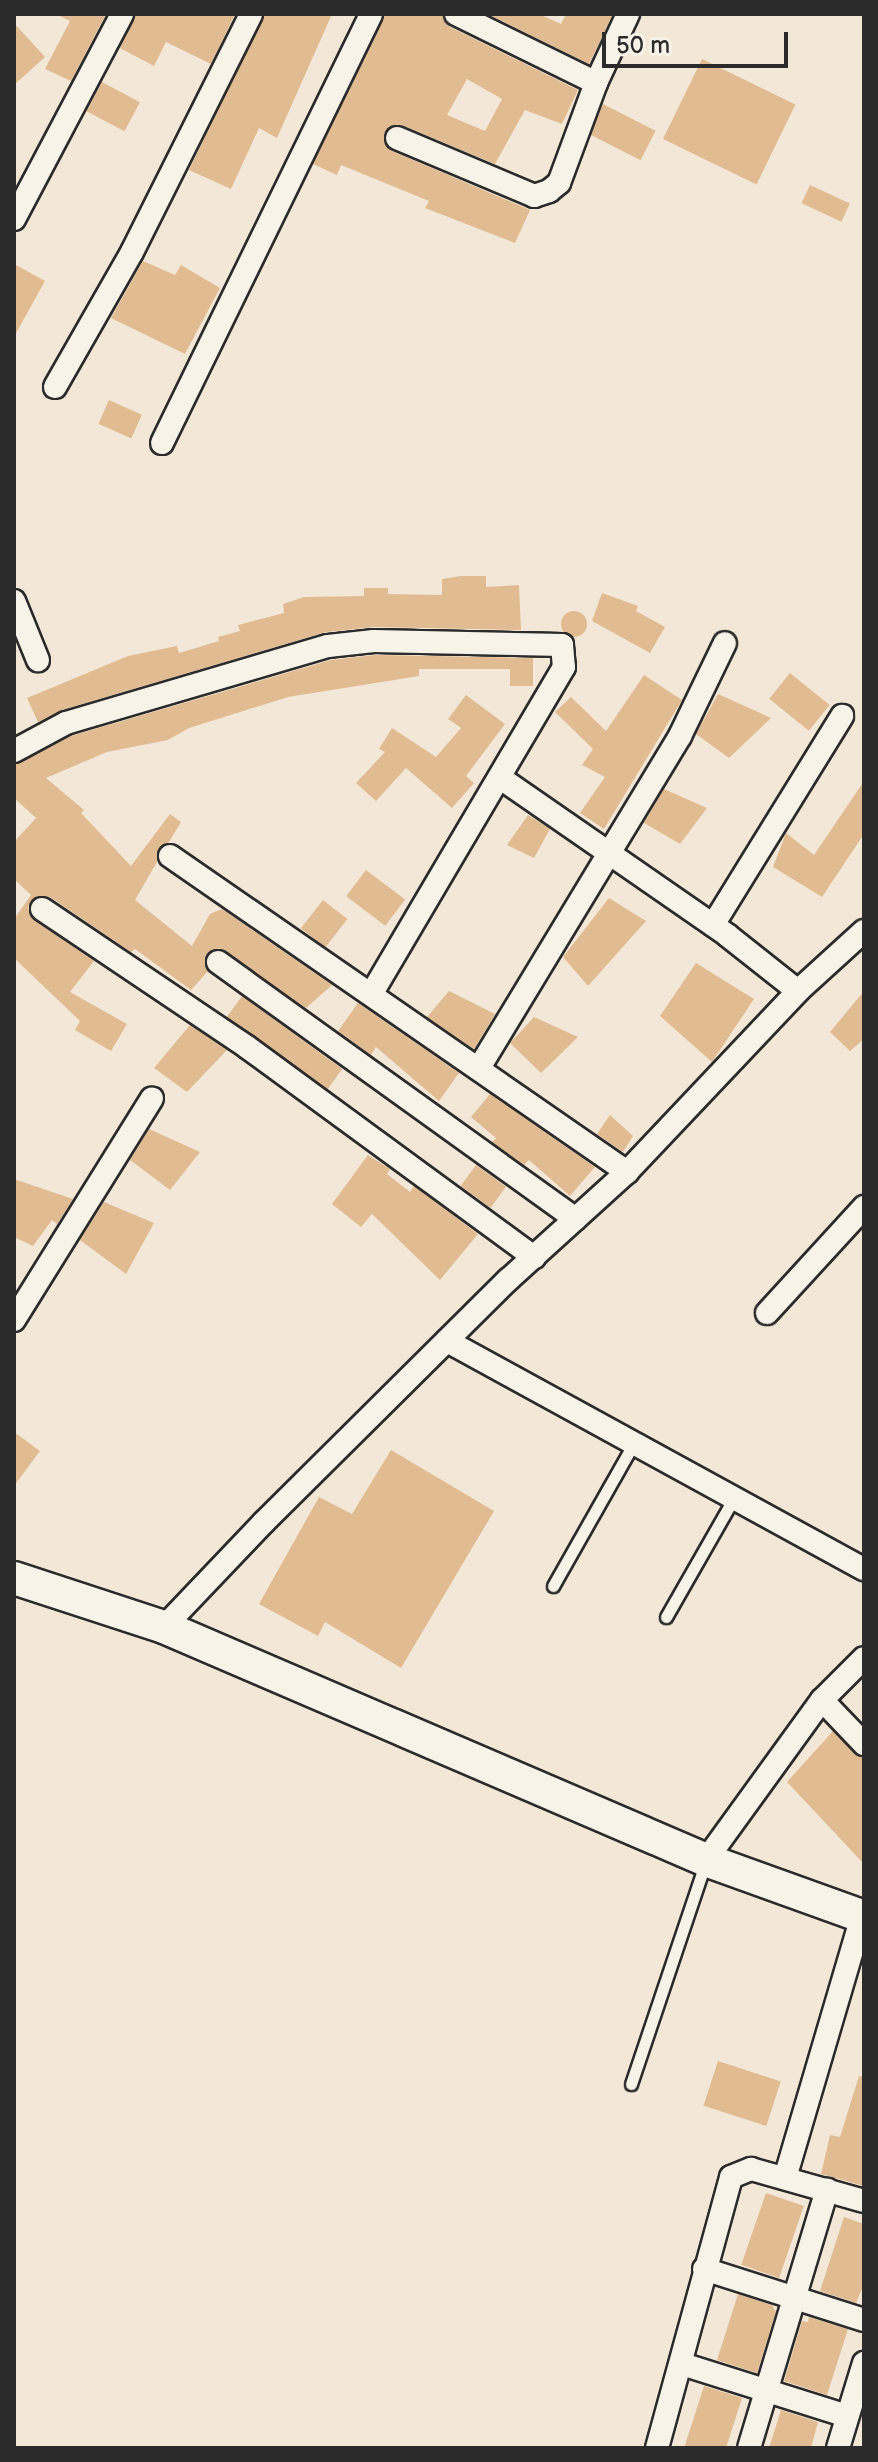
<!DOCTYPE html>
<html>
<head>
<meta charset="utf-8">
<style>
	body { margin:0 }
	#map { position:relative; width:878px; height:2462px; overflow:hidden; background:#f3e8d7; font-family:"Balsamiq Sans",sans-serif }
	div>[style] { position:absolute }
	.building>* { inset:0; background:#e1bc92; transform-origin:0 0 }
	.round { border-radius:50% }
	.roads { filter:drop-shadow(2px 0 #2b2b2b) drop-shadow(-2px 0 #2b2b2b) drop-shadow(0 2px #2b2b2b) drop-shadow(0 -2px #2b2b2b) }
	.lane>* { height:11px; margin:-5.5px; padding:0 5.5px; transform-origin:5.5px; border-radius:5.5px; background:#f7f3e8 }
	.street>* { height:22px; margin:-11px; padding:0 11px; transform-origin:11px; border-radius:11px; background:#f7f3e8 }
	.secondary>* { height:32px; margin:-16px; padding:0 16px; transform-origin:16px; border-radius:16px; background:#f7f3e8 }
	span { translate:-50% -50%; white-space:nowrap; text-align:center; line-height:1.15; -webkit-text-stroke:6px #f7f3e8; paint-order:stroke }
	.frame { position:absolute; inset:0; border:16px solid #2b2b2b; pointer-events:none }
	.scale { position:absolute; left:602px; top:32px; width:186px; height:36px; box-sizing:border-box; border:4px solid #2b2b2b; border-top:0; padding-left:10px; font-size:24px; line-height:28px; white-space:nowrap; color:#2b2b2b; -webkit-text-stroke:6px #f7f3e8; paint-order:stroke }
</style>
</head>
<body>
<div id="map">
	<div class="building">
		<i style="clip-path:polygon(56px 14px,106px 14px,71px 81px,45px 69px,70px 21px)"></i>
		<i style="clip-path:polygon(136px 14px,235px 14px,211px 64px,166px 42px,154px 66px,120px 48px)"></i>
		<i style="clip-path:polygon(265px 14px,332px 14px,277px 138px,259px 128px,231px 189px,189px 170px)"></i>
		<i style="clip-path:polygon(evenodd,385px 14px,442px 14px,450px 27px,578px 90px,562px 124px,525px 110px,495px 164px,402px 125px,389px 126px,384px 133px,392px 151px,530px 210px,515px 243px,425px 208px,429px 201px,341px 165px,337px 175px,313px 164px,385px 14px,467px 79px,502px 99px,485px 131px,447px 115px,467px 79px)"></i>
		<i style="clip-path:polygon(488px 14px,539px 14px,561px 24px,566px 14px,613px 14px,589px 64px)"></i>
		<i style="clip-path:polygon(14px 23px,45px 57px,14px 85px)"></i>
		<i style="left:702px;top:59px;width:104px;height:89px;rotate:26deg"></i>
		<i style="left:102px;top:82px;width:43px;height:33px;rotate:28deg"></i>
		<i style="left:603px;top:104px;width:59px;height:33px;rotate:27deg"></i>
		<i style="left:810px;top:185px;width:44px;height:20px;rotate:25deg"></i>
		<i style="clip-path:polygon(143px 261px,175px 275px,181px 265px,220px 288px,185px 354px,111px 318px)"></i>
		<i style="clip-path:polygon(14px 264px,45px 281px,14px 337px)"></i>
		<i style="left:109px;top:400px;width:36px;height:26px;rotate:24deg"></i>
		<i style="clip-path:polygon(461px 576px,486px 576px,486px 587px,519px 585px,521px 630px,374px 627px,326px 632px,62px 710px,38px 722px,27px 698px,128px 656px,177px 646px,179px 653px,219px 641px,218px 637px,240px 631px,238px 625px,284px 613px,283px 604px,304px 597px,364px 596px,364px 588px,388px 588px,388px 594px,442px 595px,442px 579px)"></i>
		<i style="clip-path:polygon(602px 593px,638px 606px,636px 611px,665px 627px,650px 653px,592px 621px)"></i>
		<i class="round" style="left:561px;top:611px;width:26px;height:26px"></i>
		<i style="clip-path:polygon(375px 655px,533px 658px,533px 686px,510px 686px,510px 669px,419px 669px,419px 676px,288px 697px,189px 728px,168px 740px,107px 752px,46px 778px,84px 810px,81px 813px,131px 866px,170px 814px,181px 822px,169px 842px,158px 849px,157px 862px,135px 900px,192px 946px,210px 914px,222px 909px,332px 985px,306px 1008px,219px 948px,206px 955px,208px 971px,191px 990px,135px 949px,131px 952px,50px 897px,37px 896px,28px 907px,34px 920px,94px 961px,70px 992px,127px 1024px,111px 1051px,75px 1030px,80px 1021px,14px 958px,14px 919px,31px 895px,14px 879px,14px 842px,36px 818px,14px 798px,14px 765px,71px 736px,331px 660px)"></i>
		<i style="left:790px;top:673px;width:51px;height:33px;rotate:39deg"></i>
		<i style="clip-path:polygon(644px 675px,682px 700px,604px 829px,580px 813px,605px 777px,582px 765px,593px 749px,555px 712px,571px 697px,606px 731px)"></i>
		<i style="clip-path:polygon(718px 694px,771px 718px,729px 758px,696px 734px)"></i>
		<i style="clip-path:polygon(466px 695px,505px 724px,466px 776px,474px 783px,452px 808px,406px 768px,376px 801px,356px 783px,385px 752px,379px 749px,392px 728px,436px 757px,461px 728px,448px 719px)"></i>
		<i style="clip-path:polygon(864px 781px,864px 834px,822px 897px,773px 867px,786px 833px,814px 855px)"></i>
		<i style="clip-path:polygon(664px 789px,707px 808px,680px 844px,644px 823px)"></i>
		<i style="clip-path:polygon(528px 815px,550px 829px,534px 858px,507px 845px)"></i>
		<i style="left:366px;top:870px;width:49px;height:33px;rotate:37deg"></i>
		<i style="clip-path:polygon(609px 898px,646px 921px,588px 986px,563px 957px)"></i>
		<i style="left:323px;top:900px;width:31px;height:36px;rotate:38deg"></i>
		<i style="clip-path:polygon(696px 963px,754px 999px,712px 1062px,660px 1016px)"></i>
		<i style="clip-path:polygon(449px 991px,495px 1014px,474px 1049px,427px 1017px)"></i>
		<i style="clip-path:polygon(864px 991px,864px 1039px,850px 1051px,830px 1032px)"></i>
		<i style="left:242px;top:996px;width:124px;height:26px;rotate:36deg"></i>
		<i style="clip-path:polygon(358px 1003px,459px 1073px,439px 1101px,376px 1047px,371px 1055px,338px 1031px)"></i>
		<i style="clip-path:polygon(534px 1017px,578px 1037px,541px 1073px,510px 1043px)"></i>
		<i style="clip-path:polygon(190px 1025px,227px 1050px,187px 1092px,154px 1068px)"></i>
		<i style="clip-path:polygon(490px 1094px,595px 1167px,570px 1196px,529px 1160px,524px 1165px,492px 1142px,496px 1138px,471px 1117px)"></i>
		<i style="clip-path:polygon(610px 1115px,633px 1136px,623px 1152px,597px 1134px)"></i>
		<i style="clip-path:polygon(149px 1129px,200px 1152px,170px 1190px,130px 1160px)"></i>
		<i style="clip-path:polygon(368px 1155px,390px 1169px,387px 1174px,410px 1192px,414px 1186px,478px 1234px,440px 1280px,372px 1214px,361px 1227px,332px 1204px)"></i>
		<i style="left:476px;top:1165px;width:37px;height:26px;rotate:36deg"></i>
		<i style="clip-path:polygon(14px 1179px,73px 1199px,57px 1224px,52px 1220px,33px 1246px,14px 1237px)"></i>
		<i style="clip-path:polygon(104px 1202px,154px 1223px,126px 1274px,80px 1240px)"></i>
		<i style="clip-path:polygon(14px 1432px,40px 1451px,14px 1486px)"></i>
		<i style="clip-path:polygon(391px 1450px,494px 1511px,401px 1668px,325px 1622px,318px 1636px,259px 1604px,319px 1497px,352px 1514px)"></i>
		<i style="clip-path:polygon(833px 1731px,864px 1758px,864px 1864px,787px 1782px)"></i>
		<i style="left:718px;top:2061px;width:66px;height:47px;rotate:18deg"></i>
		<i style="clip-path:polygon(859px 2076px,864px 2077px,864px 2186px,821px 2174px,830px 2135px,840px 2137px)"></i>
		<i style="left:766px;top:2193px;width:40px;height:76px;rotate:19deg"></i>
		<i style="clip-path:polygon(844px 2217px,864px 2224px,864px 2284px,856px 2303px,820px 2291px)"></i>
		<i style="clip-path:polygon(738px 2294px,772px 2305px,776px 2312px,757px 2373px,717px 2360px)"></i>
		<i style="clip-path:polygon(809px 2317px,848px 2329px,827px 2395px,784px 2381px,802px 2321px,808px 2322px)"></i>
		<i style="clip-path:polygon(704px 2386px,742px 2398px,726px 2448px,684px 2448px)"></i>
		<i style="clip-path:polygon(781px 2410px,818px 2422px,811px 2448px,769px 2448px)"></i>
	</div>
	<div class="roads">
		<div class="lane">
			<i style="left:553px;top:1586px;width:164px;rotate:-60.5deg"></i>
			<i style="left:666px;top:1617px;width:137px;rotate:-60.3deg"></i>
			<i style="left:631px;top:2084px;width:235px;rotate:-71.4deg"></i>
		</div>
		<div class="street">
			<i style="left:456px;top:14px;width:156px;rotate:26.2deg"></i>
			<i style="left:397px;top:138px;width:149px;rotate:22.9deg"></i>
			<i style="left:534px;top:196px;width:16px;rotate:-18deg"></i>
			<i style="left:549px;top:191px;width:13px;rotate:-39deg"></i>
			<i style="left:559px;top:183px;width:107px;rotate:-69.7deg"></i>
			<i style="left:596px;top:83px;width:76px;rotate:-65.1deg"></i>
			<i style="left:14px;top:219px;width:232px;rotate:-62.2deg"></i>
			<i style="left:55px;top:387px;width:155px;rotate:-60.3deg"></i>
			<i style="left:132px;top:252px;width:266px;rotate:-63.4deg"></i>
			<i style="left:162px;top:443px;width:477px;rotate:-64deg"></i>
			<i style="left:14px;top:601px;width:64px;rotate:67.9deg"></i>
			<i style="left:14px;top:751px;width:59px;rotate:-28.3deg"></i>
			<i style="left:66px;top:723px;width:273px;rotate:-16.4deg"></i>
			<i style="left:328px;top:646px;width:46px;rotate:-6.2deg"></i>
			<i style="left:374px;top:641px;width:188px;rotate:1.2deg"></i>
			<i style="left:562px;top:645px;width:22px;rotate:85deg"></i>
			<i style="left:564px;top:667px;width:378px;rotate:120.5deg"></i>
			<i style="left:502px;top:779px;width:274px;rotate:34.7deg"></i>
			<i style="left:727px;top:935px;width:90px;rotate:38.3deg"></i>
			<i style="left:170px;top:856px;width:556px;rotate:34.66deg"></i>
			<i style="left:42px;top:909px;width:247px;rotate:33.9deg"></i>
			<i style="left:247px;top:1047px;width:356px;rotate:36.2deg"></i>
			<i style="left:713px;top:925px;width:246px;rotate:-58.3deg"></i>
			<i style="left:218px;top:962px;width:440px;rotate:35.7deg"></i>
			<i style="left:479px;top:1068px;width:388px;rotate:-58.8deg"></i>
			<i style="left:680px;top:736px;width:103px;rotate:-64.2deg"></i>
			<i style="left:767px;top:1313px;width:144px;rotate:-47.5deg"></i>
			<i style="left:14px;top:1320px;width:261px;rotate:-58.1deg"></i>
			<i style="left:447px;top:1341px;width:475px;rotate:28.7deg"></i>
			<i style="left:164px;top:1627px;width:145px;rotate:-46.4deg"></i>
			<i style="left:264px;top:1522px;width:344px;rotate:-44.8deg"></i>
			<i style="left:508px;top:1280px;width:161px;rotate:-42.2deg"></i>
			<i style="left:627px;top:1172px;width:249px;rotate:-46.6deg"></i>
			<i style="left:798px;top:991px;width:89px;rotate:-42.3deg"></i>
			<i style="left:822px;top:1700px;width:61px;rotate:46.3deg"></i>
			<i style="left:706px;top:1860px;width:198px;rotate:-54.1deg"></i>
			<i style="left:822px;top:1700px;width:59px;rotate:-45deg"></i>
			<i style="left:785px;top:2178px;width:279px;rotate:-73.6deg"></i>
			<i style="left:704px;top:2269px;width:168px;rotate:17.7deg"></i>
			<i style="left:682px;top:2364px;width:173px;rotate:17.5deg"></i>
			<i style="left:657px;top:2448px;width:281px;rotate:-74.7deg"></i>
			<i style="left:731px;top:2177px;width:22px;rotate:-22deg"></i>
			<i style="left:751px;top:2169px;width:117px;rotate:15.8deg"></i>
			<i style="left:749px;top:2448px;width:270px;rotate:-73.2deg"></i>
			<i style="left:838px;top:2448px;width:89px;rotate:-73deg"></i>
		</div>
		<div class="secondary">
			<i style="left:14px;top:1578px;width:158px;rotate:18.1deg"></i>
			<i style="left:164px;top:1627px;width:590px;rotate:23.26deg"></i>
			<i style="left:706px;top:1860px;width:168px;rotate:19.8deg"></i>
		</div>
	</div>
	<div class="frame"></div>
	<div class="scale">50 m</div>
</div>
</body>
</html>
